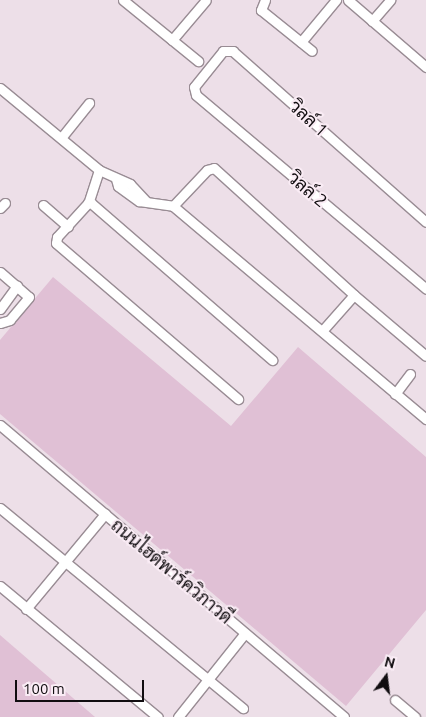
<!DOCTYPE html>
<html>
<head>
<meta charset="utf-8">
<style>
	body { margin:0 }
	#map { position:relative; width:426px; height:717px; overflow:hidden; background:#eddfe8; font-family:Ubuntu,Sarabun,sans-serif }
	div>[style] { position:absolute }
	.green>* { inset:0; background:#e0c0d5 }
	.roads { filter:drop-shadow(1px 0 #998c94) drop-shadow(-1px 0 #998c94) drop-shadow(0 1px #998c94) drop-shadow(0 -1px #998c94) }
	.street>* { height:9px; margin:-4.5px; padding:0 4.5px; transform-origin:4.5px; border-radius:4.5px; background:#fff }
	span { translate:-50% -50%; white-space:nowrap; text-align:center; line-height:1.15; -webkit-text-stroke:4px #faecf5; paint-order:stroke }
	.street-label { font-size:18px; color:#110d10 }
	.north { position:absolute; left:361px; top:652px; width:50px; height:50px; -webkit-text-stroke:4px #faecf5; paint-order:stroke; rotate:15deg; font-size:14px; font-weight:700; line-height:20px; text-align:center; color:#110d10 }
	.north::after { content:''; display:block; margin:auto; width:18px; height:22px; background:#110d10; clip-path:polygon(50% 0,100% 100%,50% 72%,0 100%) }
	.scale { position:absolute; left:15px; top:680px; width:129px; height:22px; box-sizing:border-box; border:2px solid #110d10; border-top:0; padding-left:6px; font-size:15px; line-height:18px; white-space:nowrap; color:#110d10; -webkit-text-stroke:4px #faecf5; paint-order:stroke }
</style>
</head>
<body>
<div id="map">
	<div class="green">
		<i style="clip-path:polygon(53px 277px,231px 426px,298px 347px,426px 457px,426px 610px,346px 706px,0 414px,0 340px)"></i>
		<i style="clip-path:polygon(0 635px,95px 717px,0 717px)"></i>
	</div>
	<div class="roads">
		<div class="street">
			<i style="left:123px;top:0;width:97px;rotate:39.1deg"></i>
			<i style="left:265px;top:0;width:11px;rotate:112deg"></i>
			<i style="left:261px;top:10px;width:65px;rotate:38.8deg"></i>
			<i style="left:348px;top:0;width:103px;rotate:40.7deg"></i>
			<i style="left:372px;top:21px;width:28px;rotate:-49deg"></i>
			<i style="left:172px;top:40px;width:52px;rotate:-49.6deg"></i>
			<i style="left:301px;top:42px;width:55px;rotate:-50.2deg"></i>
			<i style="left:0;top:88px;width:129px;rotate:39.6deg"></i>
			<i style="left:99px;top:170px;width:34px;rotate:24deg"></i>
			<i style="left:130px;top:184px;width:23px;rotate:47deg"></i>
			<i style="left:61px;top:138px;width:45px;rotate:-51.3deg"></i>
			<i style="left:99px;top:170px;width:35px;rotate:108deg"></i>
			<i style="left:88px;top:203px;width:46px;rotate:132.4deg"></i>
			<i style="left:57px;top:237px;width:6px;rotate:99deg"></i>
			<i style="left:56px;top:243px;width:240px;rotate:40.6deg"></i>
			<i style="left:116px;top:179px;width:7px;rotate:74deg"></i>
			<i style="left:118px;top:186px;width:26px;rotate:36deg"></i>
			<i style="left:139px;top:201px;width:34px;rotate:8deg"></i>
			<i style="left:173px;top:206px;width:331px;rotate:40.1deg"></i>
			<i style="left:88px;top:203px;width:3px"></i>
			<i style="left:91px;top:203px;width:240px;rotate:40.9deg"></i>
			<i style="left:43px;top:205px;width:33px;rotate:41deg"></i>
			<i style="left:173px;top:206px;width:50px;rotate:-46.6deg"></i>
			<i style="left:207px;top:170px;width:7px;rotate:-16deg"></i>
			<i style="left:214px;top:168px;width:189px;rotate:42.2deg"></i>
			<i style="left:354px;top:295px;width:94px;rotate:40.3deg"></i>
			<i style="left:0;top:208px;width:7px;rotate:-45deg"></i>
			<i style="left:426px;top:222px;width:258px;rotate:-138.5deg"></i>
			<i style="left:233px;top:51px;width:10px;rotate:180deg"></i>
			<i style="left:223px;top:51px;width:46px;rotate:128.9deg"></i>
			<i style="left:194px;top:87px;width:8px;rotate:76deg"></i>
			<i style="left:196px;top:95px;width:301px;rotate:40.1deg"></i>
			<i style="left:0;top:272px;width:38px;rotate:41deg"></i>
			<i style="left:29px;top:297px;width:30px;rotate:130deg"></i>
			<i style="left:10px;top:320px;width:10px;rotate:163deg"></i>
			<i style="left:0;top:309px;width:29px;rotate:-54deg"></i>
			<i style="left:322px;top:331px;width:48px;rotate:-48.4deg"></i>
			<i style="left:395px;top:394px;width:25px;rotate:-53deg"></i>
			<i style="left:0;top:425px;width:451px;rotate:40.3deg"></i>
			<i style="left:0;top:508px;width:315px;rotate:39.5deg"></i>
			<i style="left:0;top:586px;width:205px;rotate:39.7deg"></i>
			<i style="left:26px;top:609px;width:124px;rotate:-50.3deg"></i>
			<i style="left:395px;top:700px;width:26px;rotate:40deg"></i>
			<i style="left:178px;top:717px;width:107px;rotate:-51.4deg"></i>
		</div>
	</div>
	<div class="street-label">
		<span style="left:309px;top:118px;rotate:42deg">วิลล์ 1</span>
		<span style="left:308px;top:189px;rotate:40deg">วิลล์ 2</span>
		<span style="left:172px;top:571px;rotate:40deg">ถนนไฮด์พาร์ควิภาวดี</span>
	</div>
	<div class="north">N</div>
	<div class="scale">100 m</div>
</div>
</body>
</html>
